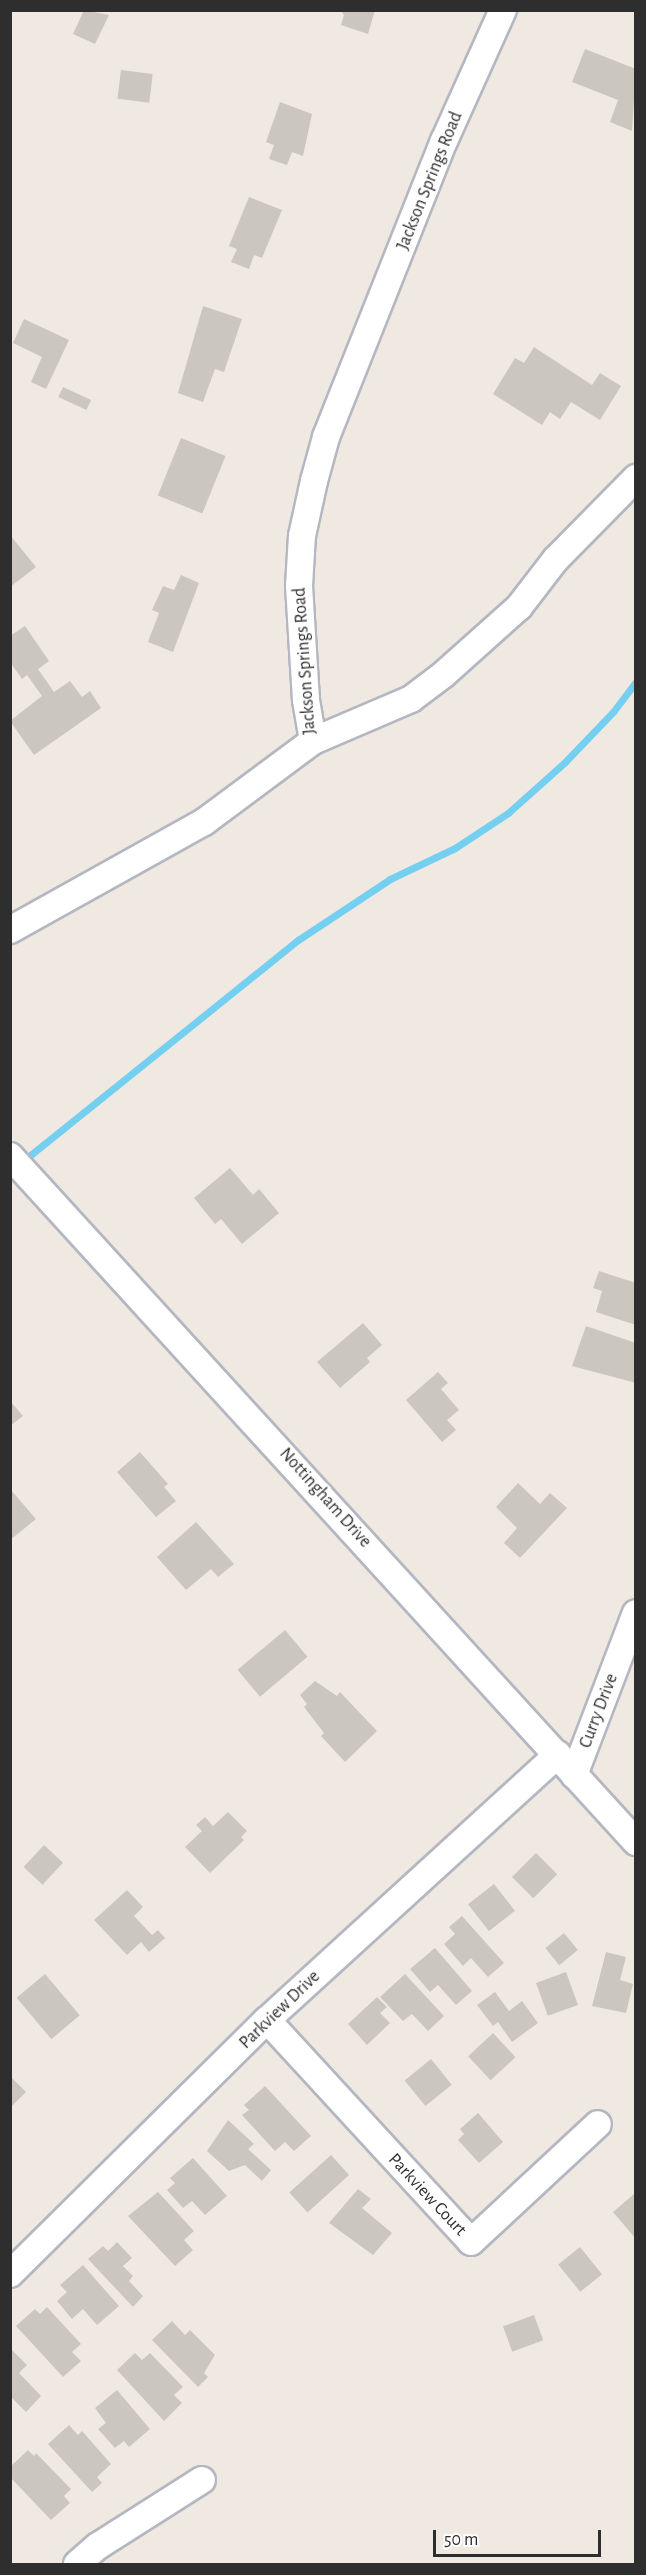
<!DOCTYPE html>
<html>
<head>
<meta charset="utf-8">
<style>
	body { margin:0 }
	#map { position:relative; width:646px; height:2575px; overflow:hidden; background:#efe9e1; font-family:"Alegreya Sans",sans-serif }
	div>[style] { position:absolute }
	.stream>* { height:7px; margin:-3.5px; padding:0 3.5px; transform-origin:3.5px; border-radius:3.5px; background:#75cff0 }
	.building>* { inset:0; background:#cbc7bf; transform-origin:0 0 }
	.roads { filter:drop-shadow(2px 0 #b4b7c1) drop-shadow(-2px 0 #b4b7c1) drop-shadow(0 2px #b4b7c1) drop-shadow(0 -2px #b4b7c1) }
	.minor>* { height:26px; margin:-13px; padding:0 13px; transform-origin:13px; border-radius:13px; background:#fff }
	span { translate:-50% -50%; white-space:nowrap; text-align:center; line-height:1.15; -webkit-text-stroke:4.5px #fff; paint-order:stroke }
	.street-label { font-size:18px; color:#2e2e2e }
	.frame { position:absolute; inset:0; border:12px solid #2e2e2e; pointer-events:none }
	.scale { position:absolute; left:433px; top:2530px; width:168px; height:27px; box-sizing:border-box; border:3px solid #2e2e2e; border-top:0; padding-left:8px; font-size:18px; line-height:21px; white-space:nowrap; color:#2e2e2e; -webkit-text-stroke:4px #fff; paint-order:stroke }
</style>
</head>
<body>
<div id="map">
	<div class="stream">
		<i style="left:23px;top:1161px;width:353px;rotate:-38.8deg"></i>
		<i style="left:298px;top:940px;width:110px;rotate:-33.5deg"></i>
		<i style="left:390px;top:879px;width:72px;rotate:-25.5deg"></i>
		<i style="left:455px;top:848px;width:64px;rotate:-33.4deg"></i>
		<i style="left:508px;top:813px;width:76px;rotate:-41.8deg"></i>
		<i style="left:565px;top:762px;width:69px;rotate:-46.2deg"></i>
		<i style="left:613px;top:712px;width:39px;rotate:-53deg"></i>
	</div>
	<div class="building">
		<i style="clip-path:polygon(84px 10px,109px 15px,95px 44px,73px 34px)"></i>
		<i style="clip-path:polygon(340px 10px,375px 10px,368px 34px,341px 25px,344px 15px)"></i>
		<i style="clip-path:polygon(585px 49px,636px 69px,632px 131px,610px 122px,618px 100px,572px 82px)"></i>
		<i style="left:121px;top:70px;width:32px;height:29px;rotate:7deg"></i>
		<i style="clip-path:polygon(280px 102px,312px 114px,303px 156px,292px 152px,287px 165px,269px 159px,274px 145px,266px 142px)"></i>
		<i style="clip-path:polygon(249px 197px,282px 210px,262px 258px,254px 255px,249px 269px,231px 262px,237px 249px,229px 246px)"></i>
		<i style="clip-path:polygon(203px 306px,242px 319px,224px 372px,215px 369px,203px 402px,178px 393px)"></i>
		<i style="clip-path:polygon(24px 319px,69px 340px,46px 389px,31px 382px,42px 357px,13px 343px)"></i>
		<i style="clip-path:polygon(534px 347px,592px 385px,600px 373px,621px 386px,600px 420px,571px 402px,560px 419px,550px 412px,542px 425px,493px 394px,515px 358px,524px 363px)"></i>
		<i style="left:63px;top:387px;width:31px;height:11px;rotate:25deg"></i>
		<i style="left:181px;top:438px;width:48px;height:62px;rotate:22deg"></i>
		<i style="clip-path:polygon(10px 535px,36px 567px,10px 587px)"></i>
		<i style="clip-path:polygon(181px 575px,199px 583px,173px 652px,148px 642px,159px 613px,152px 610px,163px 586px,174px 590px)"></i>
		<i style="clip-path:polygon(25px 626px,49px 661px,38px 669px,54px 692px,70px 681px,82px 697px,90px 691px,101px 708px,34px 755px,10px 721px,42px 696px,27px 675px,22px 679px,10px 662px,10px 636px)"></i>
		<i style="clip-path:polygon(230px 1168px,253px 1195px,259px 1189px,279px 1213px,242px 1244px,221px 1219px,215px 1224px,194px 1198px)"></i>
		<i style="clip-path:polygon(599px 1271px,636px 1283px,636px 1325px,596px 1312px,602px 1291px,593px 1288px)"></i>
		<i style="clip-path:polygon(363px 1323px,382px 1345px,367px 1358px,370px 1362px,340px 1388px,317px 1362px)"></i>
		<i style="clip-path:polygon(586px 1326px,636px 1343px,636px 1383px,572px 1366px)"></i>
		<i style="clip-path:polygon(438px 1372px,448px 1383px,441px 1389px,459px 1410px,447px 1420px,456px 1430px,442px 1442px,406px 1400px)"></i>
		<i style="clip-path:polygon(10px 1401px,23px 1416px,10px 1426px)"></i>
		<i style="clip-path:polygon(140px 1452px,168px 1484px,164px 1487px,176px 1501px,156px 1517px,117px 1472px)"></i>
		<i style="clip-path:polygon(518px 1483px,540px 1504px,550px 1493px,567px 1508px,520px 1558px,504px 1543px,517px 1528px,496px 1507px)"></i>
		<i style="clip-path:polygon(10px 1489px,36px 1519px,10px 1540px)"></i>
		<i style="clip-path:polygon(196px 1522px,234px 1564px,218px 1577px,211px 1569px,186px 1590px,157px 1557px)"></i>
		<i style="left:285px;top:1630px;width:35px;height:62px;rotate:50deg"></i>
		<i style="clip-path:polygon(315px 1681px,337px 1696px,340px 1692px,377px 1731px,345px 1762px,321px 1736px,324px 1733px,304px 1707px,307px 1704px,300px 1695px)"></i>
		<i style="clip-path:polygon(228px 1812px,247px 1831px,241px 1837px,244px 1840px,210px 1873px,185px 1847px,202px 1831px,196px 1825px,205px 1817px,213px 1826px)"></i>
		<i style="left:44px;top:1845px;width:26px;height:30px;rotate:43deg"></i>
		<i style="left:536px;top:1853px;width:30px;height:34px;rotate:45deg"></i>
		<i style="left:494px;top:1884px;width:34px;height:33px;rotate:52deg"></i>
		<i style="clip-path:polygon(127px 1890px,143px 1907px,134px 1916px,152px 1935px,158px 1930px,165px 1938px,149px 1952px,141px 1942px,127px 1955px,94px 1920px)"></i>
		<i style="clip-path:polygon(462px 1916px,504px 1963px,488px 1977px,471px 1958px,463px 1966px,444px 1944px,455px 1934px,449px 1927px)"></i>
		<i style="left:564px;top:1933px;width:22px;height:24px;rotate:51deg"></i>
		<i style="clip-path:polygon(435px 1948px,472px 1991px,456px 2005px,438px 1985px,430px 1992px,410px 1969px)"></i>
		<i style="clip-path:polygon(606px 1952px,626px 1957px,620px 1980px,633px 1984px,626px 2013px,592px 2006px)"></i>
		<i style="left:566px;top:1972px;width:35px;height:32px;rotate:70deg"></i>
		<i style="left:45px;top:1974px;width:54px;height:37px;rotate:50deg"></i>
		<i style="clip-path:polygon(405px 1974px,444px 2016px,428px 2031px,412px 2014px,403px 2021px,380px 1997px)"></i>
		<i style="clip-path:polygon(495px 1992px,509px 2011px,522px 2001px,538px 2023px,512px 2042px,498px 2022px,493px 2026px,477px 2005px)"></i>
		<i style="clip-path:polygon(377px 1997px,387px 2007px,380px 2013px,390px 2023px,367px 2045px,348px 2024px)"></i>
		<i style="left:493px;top:2033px;width:33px;height:34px;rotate:47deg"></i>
		<i style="left:431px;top:2059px;width:33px;height:34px;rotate:51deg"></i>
		<i style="clip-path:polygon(10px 2076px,26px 2092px,10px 2108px)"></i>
		<i style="clip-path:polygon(265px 2086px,311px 2136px,294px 2151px,285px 2142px,275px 2151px,242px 2115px,249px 2110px,244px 2105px)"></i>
		<i style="clip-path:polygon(478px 2113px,503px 2142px,479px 2163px,458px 2140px,464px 2134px,460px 2129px)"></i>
		<i style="clip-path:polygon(228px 2120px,254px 2144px,248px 2149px,271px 2170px,262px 2181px,245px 2165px,229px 2171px,207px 2151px)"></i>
		<i style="left:331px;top:2155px;width:27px;height:56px;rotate:48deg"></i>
		<i style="clip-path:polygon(193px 2158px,227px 2196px,205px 2215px,192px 2201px,183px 2208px,167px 2190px,175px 2183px,170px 2178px)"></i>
		<i style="clip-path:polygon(358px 2189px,371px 2199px,362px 2208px,392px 2233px,373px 2255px,329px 2223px)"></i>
		<i style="clip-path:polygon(158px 2192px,194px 2231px,184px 2240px,193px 2250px,175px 2266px,128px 2216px)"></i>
		<i style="clip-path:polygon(634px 2194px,636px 2196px,636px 2239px,613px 2212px)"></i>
		<i style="clip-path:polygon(117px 2242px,132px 2258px,123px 2266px,133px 2276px,129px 2281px,143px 2296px,133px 2307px,88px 2259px,103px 2246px,108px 2251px)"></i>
		<i style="left:580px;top:2247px;width:35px;height:28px;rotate:51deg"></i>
		<i style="clip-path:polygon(83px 2265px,119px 2306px,97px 2325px,83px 2309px,72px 2319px,57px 2301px,67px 2292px,60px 2285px)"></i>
		<i style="clip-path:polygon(47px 2307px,81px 2344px,72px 2352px,81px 2361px,63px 2377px,16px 2326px,35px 2309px,40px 2314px)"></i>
		<i style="left:534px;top:2315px;width:27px;height:33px;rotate:70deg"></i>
		<i style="clip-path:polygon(172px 2321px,185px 2335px,190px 2330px,215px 2355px,204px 2373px,208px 2377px,198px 2387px,152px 2340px)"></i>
		<i style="clip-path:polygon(10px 2348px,27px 2365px,19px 2373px,41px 2396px,26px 2412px,10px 2396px)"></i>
		<i style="clip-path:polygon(135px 2353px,142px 2360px,150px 2353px,183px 2387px,174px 2395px,182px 2403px,164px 2421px,117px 2370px)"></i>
		<i style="clip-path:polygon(117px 2390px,150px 2429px,129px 2447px,124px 2441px,115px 2448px,98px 2429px,106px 2423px,95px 2408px)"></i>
		<i style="clip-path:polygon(69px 2425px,78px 2435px,82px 2431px,111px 2464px,97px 2477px,102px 2483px,92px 2492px,48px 2444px)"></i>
		<i style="clip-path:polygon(28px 2450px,34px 2456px,36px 2453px,71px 2489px,64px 2496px,70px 2503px,51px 2520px,10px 2477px,10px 2467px)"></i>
	</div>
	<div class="roads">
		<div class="minor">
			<i style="left:313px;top:741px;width:42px;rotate:-99.7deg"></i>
			<i style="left:306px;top:700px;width:114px;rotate:-93.5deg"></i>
			<i style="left:299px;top:586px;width:50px;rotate:-86.6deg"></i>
			<i style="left:302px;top:536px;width:56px;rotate:-77.7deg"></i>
			<i style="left:314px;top:481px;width:46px;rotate:-74.7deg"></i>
			<i style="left:326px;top:437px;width:319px;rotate:-68.3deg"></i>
			<i style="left:444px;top:141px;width:144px;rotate:-65.8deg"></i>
			<i style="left:10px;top:930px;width:222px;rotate:-29.1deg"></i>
			<i style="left:204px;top:822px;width:136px;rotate:-36.6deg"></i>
			<i style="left:313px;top:741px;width:107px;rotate:-23.2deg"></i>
			<i style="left:411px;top:699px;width:41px;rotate:-37.1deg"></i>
			<i style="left:444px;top:674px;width:101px;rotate:-41.8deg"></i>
			<i style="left:519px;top:607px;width:61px;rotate:-52.4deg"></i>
			<i style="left:556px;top:559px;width:114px;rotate:-45.4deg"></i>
			<i style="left:10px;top:1156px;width:929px;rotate:47.62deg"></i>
			<i style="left:574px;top:1775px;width:173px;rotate:-69.1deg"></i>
			<i style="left:267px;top:2020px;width:301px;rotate:47.4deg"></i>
			<i style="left:471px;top:2242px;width:173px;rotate:-42.9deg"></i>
			<i style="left:10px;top:2274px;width:361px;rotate:-44.7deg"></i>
			<i style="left:267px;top:2020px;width:394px;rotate:-42.4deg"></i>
			<i style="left:77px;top:2564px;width:28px;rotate:-41deg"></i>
			<i style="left:98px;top:2546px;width:123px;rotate:-32.4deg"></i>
		</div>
	</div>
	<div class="street-label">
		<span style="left:430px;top:181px;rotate:-68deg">Jackson Springs Road</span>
		<span style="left:305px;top:661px;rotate:-94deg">Jackson Springs Road</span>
		<span style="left:325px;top:1498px;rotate:48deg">Nottingham Drive</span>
		<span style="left:599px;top:1711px;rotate:-69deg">Curry Drive</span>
		<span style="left:280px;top:2010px;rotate:-44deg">Parkview Drive</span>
		<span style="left:427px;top:2195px;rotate:47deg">Parkview Court</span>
	</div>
	<div class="frame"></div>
	<div class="scale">50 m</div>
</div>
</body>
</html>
